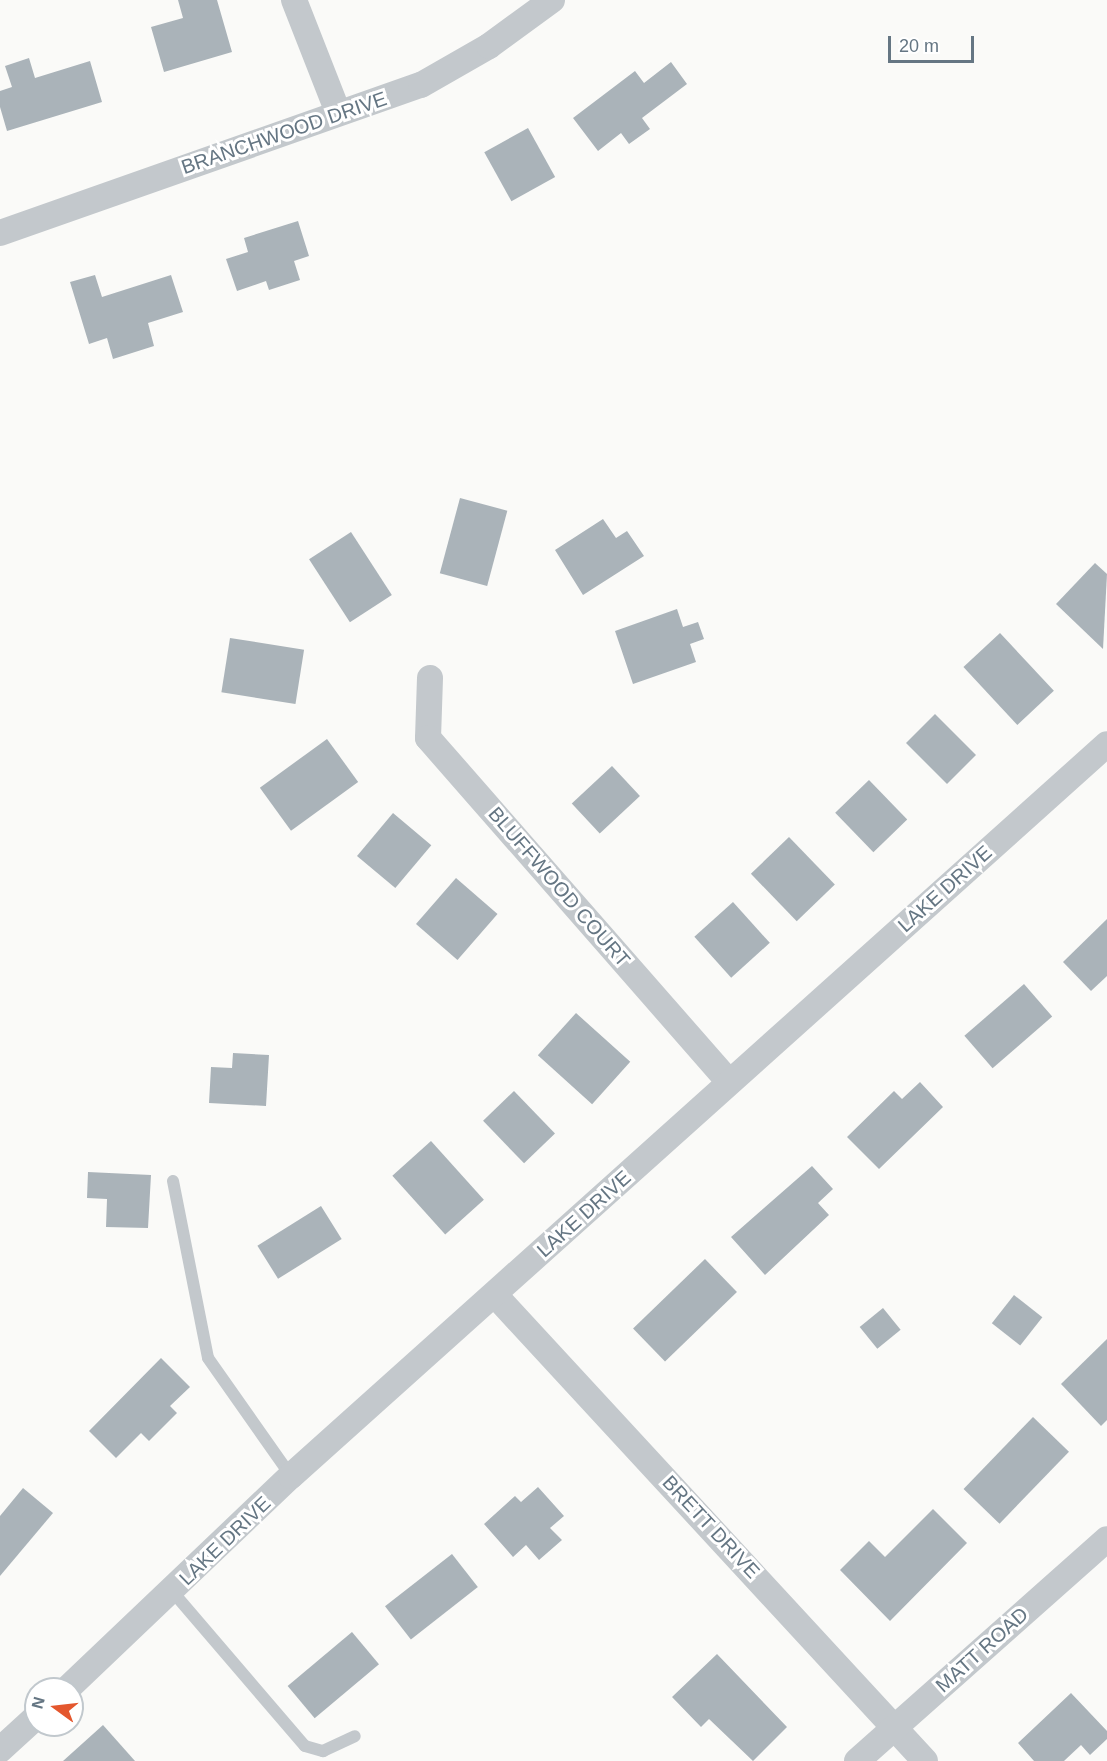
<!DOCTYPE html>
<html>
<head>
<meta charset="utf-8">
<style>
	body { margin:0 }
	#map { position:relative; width:1107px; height:1761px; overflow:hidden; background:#fafaf8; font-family:Helvetica,sans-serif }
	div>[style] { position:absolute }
	.building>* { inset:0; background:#aab3b9; transform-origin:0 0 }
	.service>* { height:12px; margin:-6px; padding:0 6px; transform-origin:6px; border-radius:6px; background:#c3c8cc }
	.minor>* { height:26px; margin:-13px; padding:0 13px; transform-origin:13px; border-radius:13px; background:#c3c8cc }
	span { translate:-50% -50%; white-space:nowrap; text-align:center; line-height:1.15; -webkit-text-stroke:6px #fff; paint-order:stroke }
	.street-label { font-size:20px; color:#657683 }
	.north { position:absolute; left:24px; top:1677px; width:60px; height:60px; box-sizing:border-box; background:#fff; border:2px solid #c1c8cd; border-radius:50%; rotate:285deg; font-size:16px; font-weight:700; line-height:24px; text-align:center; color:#657683 }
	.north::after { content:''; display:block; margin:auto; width:21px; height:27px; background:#e4572e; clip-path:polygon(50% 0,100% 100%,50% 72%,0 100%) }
	.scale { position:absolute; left:888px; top:36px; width:86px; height:27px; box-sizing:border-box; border:3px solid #657683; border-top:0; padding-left:8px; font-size:18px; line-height:21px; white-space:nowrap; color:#657683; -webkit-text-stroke:4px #fff; paint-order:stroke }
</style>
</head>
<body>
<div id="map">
	<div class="building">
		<i style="clip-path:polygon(178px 0,217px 0,232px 52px,164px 72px,151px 27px,183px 18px)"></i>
		<i style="clip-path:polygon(29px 58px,35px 78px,90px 61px,102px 102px,7px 131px,0 107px,0 91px,12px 87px,5px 66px)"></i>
		<i style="clip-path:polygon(671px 62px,687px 84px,642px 118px,650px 129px,629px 144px,621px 133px,598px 151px,573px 118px,635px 71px,644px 83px)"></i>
		<i style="left:528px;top:128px;width:56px;height:50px;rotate:61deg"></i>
		<i style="clip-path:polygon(298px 221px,309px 256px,294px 261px,300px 280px,269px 290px,266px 281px,237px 291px,226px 259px,248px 252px,244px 238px)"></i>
		<i style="clip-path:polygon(95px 275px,102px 297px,171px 275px,183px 312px,148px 323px,154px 346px,113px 359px,107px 338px,89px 344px,70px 282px)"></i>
		<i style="left:460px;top:498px;width:49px;height:78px;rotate:15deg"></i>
		<i style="clip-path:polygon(603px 519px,616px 538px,627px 531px,644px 556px,583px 595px,555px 550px)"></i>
		<i style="left:351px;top:532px;width:75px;height:50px;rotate:57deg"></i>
		<i style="clip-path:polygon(1095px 563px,1107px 574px,1103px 649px,1056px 604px)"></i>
		<i style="clip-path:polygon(677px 609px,683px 627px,698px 622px,704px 639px,690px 644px,696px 662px,633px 684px,615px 631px)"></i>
		<i style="left:1000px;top:633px;width:79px;height:50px;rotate:47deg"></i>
		<i style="left:230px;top:638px;width:75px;height:55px;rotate:9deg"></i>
		<i style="left:935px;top:714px;width:58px;height:41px;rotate:45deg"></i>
		<i style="left:327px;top:739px;width:53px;height:83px;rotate:54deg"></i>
		<i style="left:612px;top:766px;width:41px;height:55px;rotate:47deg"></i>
		<i style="left:869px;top:780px;width:55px;height:47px;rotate:46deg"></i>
		<i style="left:393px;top:813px;width:50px;height:56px;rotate:40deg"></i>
		<i style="left:789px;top:837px;width:66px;height:53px;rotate:46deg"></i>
		<i style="left:456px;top:878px;width:55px;height:61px;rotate:41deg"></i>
		<i style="left:733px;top:902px;width:55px;height:52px;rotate:48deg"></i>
		<i style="clip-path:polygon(1107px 919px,1107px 976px,1091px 991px,1063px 962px)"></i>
		<i style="left:1024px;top:984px;width:43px;height:79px;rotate:49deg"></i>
		<i style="left:576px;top:1013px;width:73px;height:57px;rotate:42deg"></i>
		<i style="clip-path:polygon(233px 1053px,269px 1055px,266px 1106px,209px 1103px,211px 1067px,232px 1068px)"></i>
		<i style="clip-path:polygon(920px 1082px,943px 1107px,879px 1169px,847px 1137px,894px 1091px,902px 1099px)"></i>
		<i style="left:514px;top:1091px;width:59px;height:43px;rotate:46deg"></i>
		<i style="left:431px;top:1141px;width:79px;height:52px;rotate:48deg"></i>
		<i style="clip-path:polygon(812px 1166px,833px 1189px,818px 1203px,829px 1215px,765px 1275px,731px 1237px)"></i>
		<i style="clip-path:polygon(88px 1172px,151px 1175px,148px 1228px,106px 1227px,107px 1199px,87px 1198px)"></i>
		<i style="left:321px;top:1206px;width:39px;height:75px;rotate:58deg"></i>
		<i style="left:705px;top:1259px;width:46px;height:100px;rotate:46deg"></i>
		<i style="left:1014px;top:1295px;width:36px;height:36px;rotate:38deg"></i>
		<i style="left:883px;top:1308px;width:28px;height:30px;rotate:51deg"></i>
		<i style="clip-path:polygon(1107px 1339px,1107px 1420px,1101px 1426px,1061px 1384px)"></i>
		<i style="clip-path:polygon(161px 1358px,190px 1387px,170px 1406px,177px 1413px,149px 1441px,141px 1433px,116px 1458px,89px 1431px)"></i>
		<i style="left:1033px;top:1417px;width:50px;height:100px;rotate:44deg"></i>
		<i style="clip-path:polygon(538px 1487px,564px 1516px,550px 1528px,562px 1540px,539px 1560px,526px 1545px,513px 1557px,484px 1524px,515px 1496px,521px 1502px)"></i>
		<i style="clip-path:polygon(23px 1488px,53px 1513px,0 1576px,0 1516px)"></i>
		<i style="clip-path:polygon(933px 1509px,967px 1543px,890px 1621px,840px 1570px,869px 1541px,885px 1557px)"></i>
		<i style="left:452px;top:1554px;width:42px;height:85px;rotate:52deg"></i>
		<i style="left:352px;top:1632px;width:42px;height:84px;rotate:50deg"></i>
		<i style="clip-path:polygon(717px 1654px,787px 1727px,753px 1761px,709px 1719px,701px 1727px,672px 1697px)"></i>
		<i style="clip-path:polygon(1071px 1693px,1107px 1731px,1107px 1739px,1090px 1755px,1081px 1745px,1064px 1761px,1034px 1761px,1018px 1743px)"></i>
		<i style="clip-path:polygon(103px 1725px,135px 1761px,63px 1761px)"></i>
	</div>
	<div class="service">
		<i style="left:173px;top:1181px;width:180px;rotate:78.8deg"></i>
		<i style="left:208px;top:1358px;width:144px;rotate:54.9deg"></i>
		<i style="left:172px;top:1591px;width:204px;rotate:49.4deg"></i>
		<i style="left:305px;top:1746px;width:19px;rotate:16deg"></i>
		<i style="left:323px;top:1751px;width:35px;rotate:-25deg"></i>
	</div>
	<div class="minor">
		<i style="left:294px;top:0;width:120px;rotate:68.6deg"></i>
		<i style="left:0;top:233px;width:446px;rotate:-19.4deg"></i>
		<i style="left:421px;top:85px;width:78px;rotate:-29.8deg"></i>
		<i style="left:489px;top:46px;width:78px;rotate:-36.1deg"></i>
		<i style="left:430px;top:678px;width:60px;rotate:91.9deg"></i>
		<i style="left:428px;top:738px;width:457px;rotate:48.8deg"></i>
		<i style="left:495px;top:1295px;width:634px;rotate:47.3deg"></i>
		<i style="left:67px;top:1689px;width:309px;rotate:-43.6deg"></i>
		<i style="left:291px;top:1476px;width:1096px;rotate:-41.89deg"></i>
		<i style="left:0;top:1750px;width:49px;rotate:-42.5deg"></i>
		<i style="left:857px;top:1761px;width:334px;rotate:-41.6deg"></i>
	</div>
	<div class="street-label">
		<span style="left:284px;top:133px;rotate:-19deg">BRANCHWOOD DRIVE</span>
		<span style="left:559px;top:887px;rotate:49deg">BLUFFWOOD COURT</span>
		<span style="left:945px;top:889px;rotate:-42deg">LAKE DRIVE</span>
		<span style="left:584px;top:1214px;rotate:-42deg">LAKE DRIVE</span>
		<span style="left:711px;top:1527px;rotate:47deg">BRETT DRIVE</span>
		<span style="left:225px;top:1541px;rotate:-44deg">LAKE DRIVE</span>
		<span style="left:982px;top:1650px;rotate:-42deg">MATT ROAD</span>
	</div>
	<div class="north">N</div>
	<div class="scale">20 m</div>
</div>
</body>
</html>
